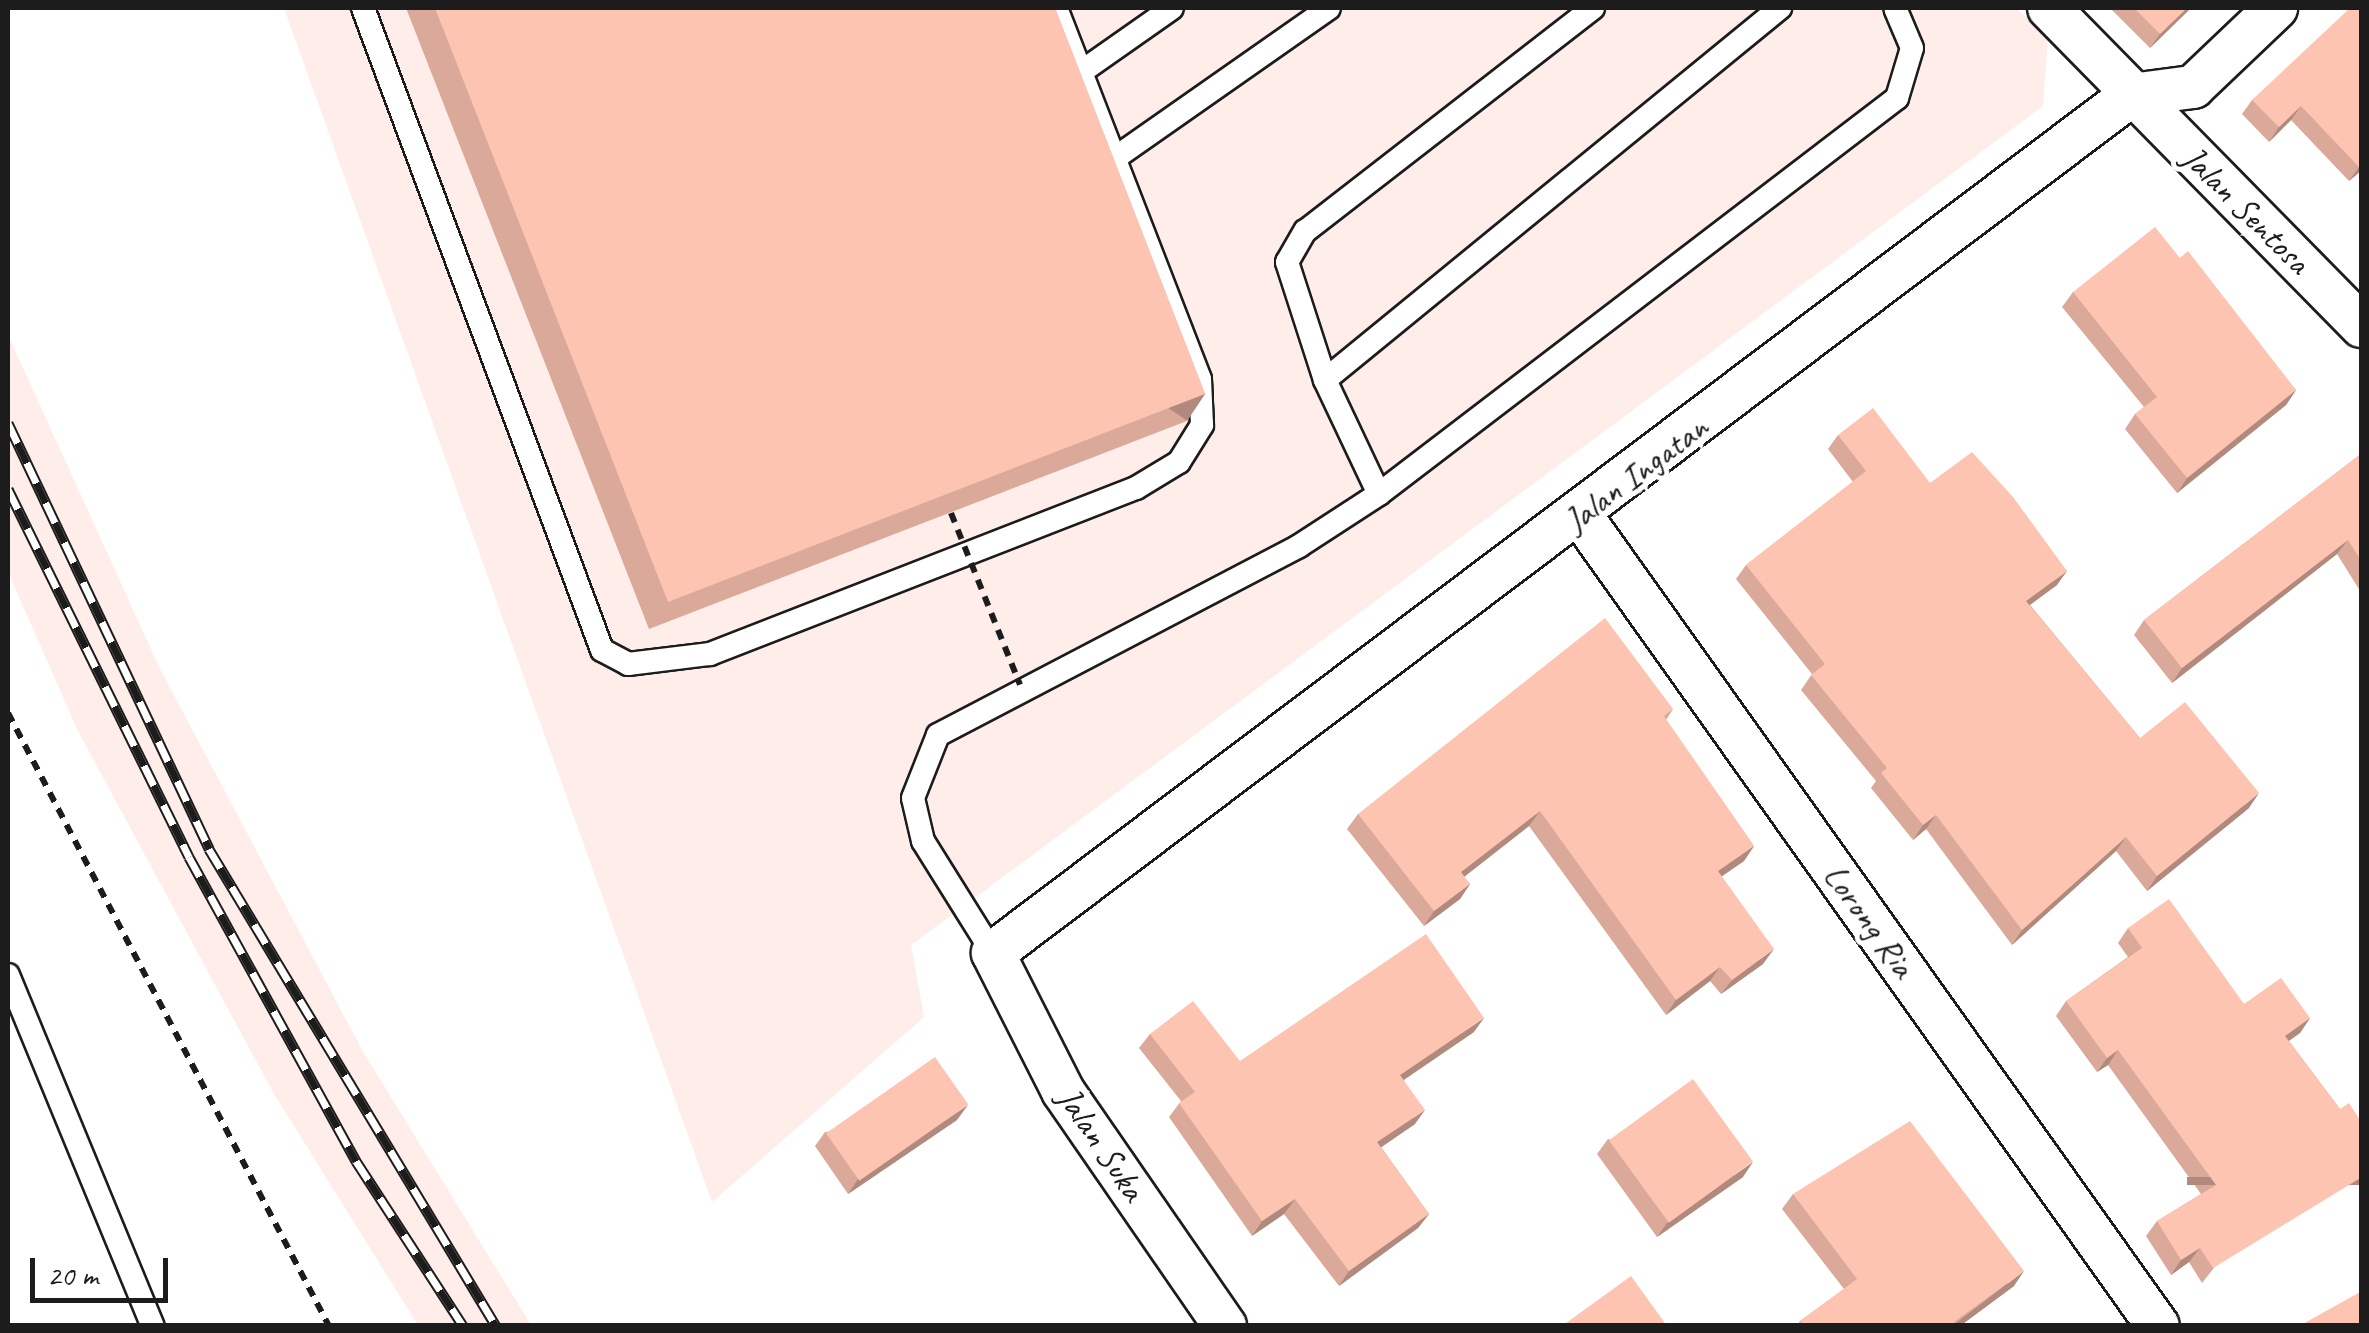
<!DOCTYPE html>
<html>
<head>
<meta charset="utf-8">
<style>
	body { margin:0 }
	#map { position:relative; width:2369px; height:1333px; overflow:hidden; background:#fff; font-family:Caveat,sans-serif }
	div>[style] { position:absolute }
	.built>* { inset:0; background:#feede8 }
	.path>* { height:6px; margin-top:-3px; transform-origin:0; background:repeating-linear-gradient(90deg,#1c1c1c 0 10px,transparent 0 18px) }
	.roads { filter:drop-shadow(2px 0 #1c1c1c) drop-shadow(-2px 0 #1c1c1c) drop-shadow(0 2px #1c1c1c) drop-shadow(0 -2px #1c1c1c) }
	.service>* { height:22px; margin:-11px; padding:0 11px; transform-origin:11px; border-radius:11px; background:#fff }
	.minor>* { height:42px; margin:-21px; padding:0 21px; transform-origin:21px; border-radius:21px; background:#fff }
	.rail>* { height:11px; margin-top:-5.5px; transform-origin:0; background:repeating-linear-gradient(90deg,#fff 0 22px,#1c1c1c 0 44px); box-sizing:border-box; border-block:2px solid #1c1c1c }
	.path-bridge>* { height:6px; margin-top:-3px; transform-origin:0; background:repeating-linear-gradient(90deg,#1c1c1c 0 10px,transparent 0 18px) }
	.wall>* { inset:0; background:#daa999 }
	.shaded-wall>* { inset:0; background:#b1897d; transform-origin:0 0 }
	.building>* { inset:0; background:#fdc4b2; transform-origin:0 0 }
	span { translate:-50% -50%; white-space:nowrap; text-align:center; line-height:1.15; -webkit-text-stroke:10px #fff; paint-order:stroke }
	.street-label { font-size:35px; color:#1c1c1c }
	.frame { position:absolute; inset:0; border:10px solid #1c1c1c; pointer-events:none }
	.scale { position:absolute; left:30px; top:1258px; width:138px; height:45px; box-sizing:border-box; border:5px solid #1c1c1c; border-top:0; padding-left:12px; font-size:30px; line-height:35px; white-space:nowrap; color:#1c1c1c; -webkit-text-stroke:8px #fff; paint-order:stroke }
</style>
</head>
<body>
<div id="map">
	<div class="built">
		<i style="clip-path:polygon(284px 8px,2016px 8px,2048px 38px,2043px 106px,911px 945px,924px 1017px,712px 1202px)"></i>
		<i style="clip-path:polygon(8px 335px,160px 669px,362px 1050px,531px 1325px,418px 1325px,274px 1094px,78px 731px,8px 572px)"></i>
	</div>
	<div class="path">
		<i style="left:8px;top:713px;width:692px;rotate:62.36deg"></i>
	</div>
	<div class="roads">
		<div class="service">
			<i style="left:363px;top:8px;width:685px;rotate:69.58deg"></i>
			<i style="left:602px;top:650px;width:30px;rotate:28deg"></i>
			<i style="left:628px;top:664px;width:83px;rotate:-7deg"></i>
			<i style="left:710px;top:654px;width:457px;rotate:-21.3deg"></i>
			<i style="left:1136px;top:488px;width:50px;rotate:-31.2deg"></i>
			<i style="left:1179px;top:462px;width:44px;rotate:-58.1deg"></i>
			<i style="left:1202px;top:425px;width:46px;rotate:-92.5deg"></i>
			<i style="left:1200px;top:379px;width:398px;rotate:-111.2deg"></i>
			<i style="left:1593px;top:8px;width:364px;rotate:142.2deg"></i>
			<i style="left:1305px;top:231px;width:36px;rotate:120deg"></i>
			<i style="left:1287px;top:262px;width:124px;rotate:72.1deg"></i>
			<i style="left:1325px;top:380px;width:126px;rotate:64.7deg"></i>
			<i style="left:1379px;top:494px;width:652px;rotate:-37.4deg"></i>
			<i style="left:1897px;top:98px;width:52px;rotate:-73.3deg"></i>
			<i style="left:1912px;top:48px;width:43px;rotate:-113deg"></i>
			<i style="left:1081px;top:72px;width:111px;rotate:-35.1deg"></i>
			<i style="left:1115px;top:158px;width:261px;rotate:-35deg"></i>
			<i style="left:1325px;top:380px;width:588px;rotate:-39.27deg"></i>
			<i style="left:993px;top:953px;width:132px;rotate:-122deg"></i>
			<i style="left:923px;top:841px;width:44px;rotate:-103.1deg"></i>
			<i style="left:913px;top:798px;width:68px;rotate:-68.4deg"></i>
			<i style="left:938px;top:735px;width:407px;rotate:-27.6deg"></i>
			<i style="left:1299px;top:546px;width:95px;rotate:-33deg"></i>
			<i style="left:8px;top:975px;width:380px;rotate:67.6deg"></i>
		</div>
		<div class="minor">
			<i style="left:2049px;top:8px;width:446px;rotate:45.5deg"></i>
			<i style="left:1581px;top:516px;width:994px;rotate:54.54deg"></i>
			<i style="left:1225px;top:1326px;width:285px;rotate:-124.6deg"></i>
			<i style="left:1063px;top:1091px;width:155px;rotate:-116.9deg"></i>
			<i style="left:993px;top:953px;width:1425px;rotate:-37.01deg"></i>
			<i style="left:2131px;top:95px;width:63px;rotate:-7.4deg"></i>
			<i style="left:2193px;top:87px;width:115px;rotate:-43.6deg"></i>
		</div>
	</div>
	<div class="rail">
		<i style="left:8px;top:423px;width:471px;rotate:64.7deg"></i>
		<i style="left:209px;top:849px;width:557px;rotate:58.97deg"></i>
		<i style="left:8px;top:489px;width:410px;rotate:63.8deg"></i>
		<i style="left:189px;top:857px;width:347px;rotate:61.2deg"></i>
		<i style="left:356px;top:1161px;width:197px;rotate:57deg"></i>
	</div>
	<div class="path-bridge">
		<i style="left:951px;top:513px;width:185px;rotate:68.1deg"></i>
	</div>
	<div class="wall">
		<i style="clip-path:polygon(406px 8px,1055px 8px,1205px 394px,1187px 421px,649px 629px)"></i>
		<i style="clip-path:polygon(2110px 8px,2191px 8px,2150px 48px)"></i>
		<i style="clip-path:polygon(2362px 8px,2362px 170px,2349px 181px,2291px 120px,2269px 142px,2242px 114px,2252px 100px)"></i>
		<i style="clip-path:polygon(2180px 258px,2296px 390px,2286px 405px,2177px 493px,2125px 429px,2135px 414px,2144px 407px,2062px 307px,2073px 292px)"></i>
		<i style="clip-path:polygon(1838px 435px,1930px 483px,2057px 585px,2030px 605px,2140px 738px,2249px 808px,2147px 891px,2116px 851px,2012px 945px,1926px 829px,1913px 840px,1871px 788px,1876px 781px,1801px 690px,1812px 674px,1736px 579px,1746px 565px,1853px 482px,1828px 449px)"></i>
		<i style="clip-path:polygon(2362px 453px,2362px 594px,2337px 554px,2172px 683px,2134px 635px,2144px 620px)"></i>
		<i style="clip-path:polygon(1673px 709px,1666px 720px,1754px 846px,1744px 861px,1721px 876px,1763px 964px,1721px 994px,1710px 981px,1666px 1015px,1529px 826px,1464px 877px,1470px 884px,1460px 899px,1424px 926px,1347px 829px,1358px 814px)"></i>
		<i style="clip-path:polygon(2128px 928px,2244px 1004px,2310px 1018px,2300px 1033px,2289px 1041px,2340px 1109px,2202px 1283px,2189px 1262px,2171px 1275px,2146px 1236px,2157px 1221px,2201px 1194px,2108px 1065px,2097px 1072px,2056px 1016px,2066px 1001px,2128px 957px,2118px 943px)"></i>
		<i style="clip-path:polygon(1474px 1032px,1404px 1080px,1415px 1124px,1381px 1147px,1429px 1214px,1418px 1228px,1339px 1286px,1284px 1214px,1252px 1236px,1169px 1117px,1181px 1101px,1139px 1048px,1150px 1034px,1240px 1061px)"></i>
		<i style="clip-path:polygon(957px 1120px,848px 1194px,815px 1146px,825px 1132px)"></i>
		<i style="clip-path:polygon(1608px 1139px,1743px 1177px,1657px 1237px,1597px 1154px)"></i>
		<i style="clip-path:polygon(1793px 1194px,2014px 1286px,1960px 1326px,1797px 1326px,1800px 1321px,1844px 1289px,1782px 1209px)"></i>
	</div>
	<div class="shaded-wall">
		<i style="clip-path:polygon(2187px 8px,2191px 8px,2150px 48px,2160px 34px)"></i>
		<i style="clip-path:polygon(2301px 106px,2291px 120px,2269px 142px,2279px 127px)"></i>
		<i style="clip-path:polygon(2362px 165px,2362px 170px,2349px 181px,2359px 167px)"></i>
		<i style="clip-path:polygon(2296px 390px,2286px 405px,2177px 493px,2187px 478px)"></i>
		<i style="left:1205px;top:394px;width:32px;height:576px;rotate:124deg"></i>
		<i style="clip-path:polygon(2348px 540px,2337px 554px,2172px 683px,2182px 668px)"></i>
		<i style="clip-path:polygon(2067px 571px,2057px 585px,2016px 615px,2026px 601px)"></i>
		<i style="clip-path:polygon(2259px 793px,2249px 808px,2147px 891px,2157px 876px)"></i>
		<i style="clip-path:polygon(1540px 811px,1529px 826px,1451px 887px,1461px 872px)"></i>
		<i style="clip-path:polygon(1936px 815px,1926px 829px,1913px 840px,1923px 825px)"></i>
		<i style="clip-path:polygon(2126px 837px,2116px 851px,2012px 945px,2022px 930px)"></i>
		<i style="clip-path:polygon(1754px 846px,1744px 861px,1708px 886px,1718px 871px)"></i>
		<i style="clip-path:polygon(1470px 884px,1460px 899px,1424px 926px,1434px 911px)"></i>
		<i style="clip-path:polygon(1774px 949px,1763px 964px,1721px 994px,1732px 980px)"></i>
		<i style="clip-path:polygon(1720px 967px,1710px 981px,1666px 1015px,1676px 1000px)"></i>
		<i style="clip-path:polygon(1484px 1018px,1474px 1032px,1390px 1089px,1400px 1075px)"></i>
		<i style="clip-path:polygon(2310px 1018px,2300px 1033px,2275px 1050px,2285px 1036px)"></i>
		<i style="clip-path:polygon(2118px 1050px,2108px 1065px,2097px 1072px,2107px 1058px)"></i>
		<i style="clip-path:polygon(968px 1105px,957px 1120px,848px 1194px,858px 1179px)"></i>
		<i style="clip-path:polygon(1425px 1110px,1415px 1124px,1367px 1157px,1377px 1142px)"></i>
		<i style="clip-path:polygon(1753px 1162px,1743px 1177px,1657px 1237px,1667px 1223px)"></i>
		<i style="left:2362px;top:1177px;width:8px;height:175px;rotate:90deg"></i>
		<i style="clip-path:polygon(1295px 1199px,1284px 1214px,1252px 1236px,1262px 1221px)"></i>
		<i style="clip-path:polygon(1429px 1214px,1418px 1228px,1339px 1286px,1349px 1271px)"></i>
		<i style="clip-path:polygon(2200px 1248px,2189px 1262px,2171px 1275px,2181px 1260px)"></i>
		<i style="clip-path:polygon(2024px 1271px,2014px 1286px,1960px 1326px,1952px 1326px)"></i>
	</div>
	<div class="building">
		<i style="clip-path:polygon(435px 8px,1055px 8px,1205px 394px,668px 602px)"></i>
		<i style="clip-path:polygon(2134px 8px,2187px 8px,2160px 34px)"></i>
		<i style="clip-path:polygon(2350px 8px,2362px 8px,2362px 165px,2359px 167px,2301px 106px,2279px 127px,2252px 100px)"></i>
		<i style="clip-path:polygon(2155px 227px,2180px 258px,2188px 251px,2296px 390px,2187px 478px,2135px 414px,2157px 397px,2073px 292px)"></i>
		<i style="clip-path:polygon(1873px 408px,1930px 483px,1972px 452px,2013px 497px,2067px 571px,2026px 601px,2140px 738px,2185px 702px,2259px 793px,2157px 876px,2126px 837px,2022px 930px,1936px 815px,1923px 825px,1881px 773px,1887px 768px,1811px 675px,1825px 664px,1746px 565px,1866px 471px,1838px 435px)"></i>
		<i style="clip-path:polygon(2362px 453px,2362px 562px,2348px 540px,2182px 668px,2144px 620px)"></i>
		<i style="clip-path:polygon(1605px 618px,1673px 709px,1664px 716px,1754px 846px,1718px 871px,1774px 949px,1732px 980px,1720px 967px,1676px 1000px,1540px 811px,1461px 872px,1470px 884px,1434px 911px,1358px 814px)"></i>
		<i style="clip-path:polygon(2169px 899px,2244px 1004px,2281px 978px,2310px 1018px,2285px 1036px,2340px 1109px,2349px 1103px,2362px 1123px,2362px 1177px,2213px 1268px,2200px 1248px,2181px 1260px,2157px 1221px,2216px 1185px,2118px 1050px,2107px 1058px,2066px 1001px,2142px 948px,2128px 928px)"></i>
		<i style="clip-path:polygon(1426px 934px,1484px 1018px,1400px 1075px,1425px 1110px,1377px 1142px,1429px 1214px,1349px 1271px,1295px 1199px,1262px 1221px,1179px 1103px,1195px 1092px,1150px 1034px,1193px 1001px,1240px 1061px)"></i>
		<i style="left:935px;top:1057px;width:58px;height:133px;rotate:55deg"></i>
		<i style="left:1693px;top:1079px;width:102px;height:104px;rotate:54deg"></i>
		<i style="clip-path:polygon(1910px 1121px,2024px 1271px,1954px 1322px,1956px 1326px,1804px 1326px,1800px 1321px,1857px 1279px,1793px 1194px)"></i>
		<i style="clip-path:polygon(1631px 1276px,1667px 1326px,1562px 1326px)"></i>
		<i style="clip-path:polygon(2362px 1291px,2362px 1326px,2299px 1326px)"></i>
	</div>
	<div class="street-label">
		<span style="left:2246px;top:210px;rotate:45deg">Jalan Sentosa</span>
		<span style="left:1636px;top:474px;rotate:-37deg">Jalan Ingatan</span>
		<span style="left:1869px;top:921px;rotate:54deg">Lorong Ria</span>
		<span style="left:1101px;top:1144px;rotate:56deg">Jalan Suka</span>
	</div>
	<div class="frame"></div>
	<div class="scale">20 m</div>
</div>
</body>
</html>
